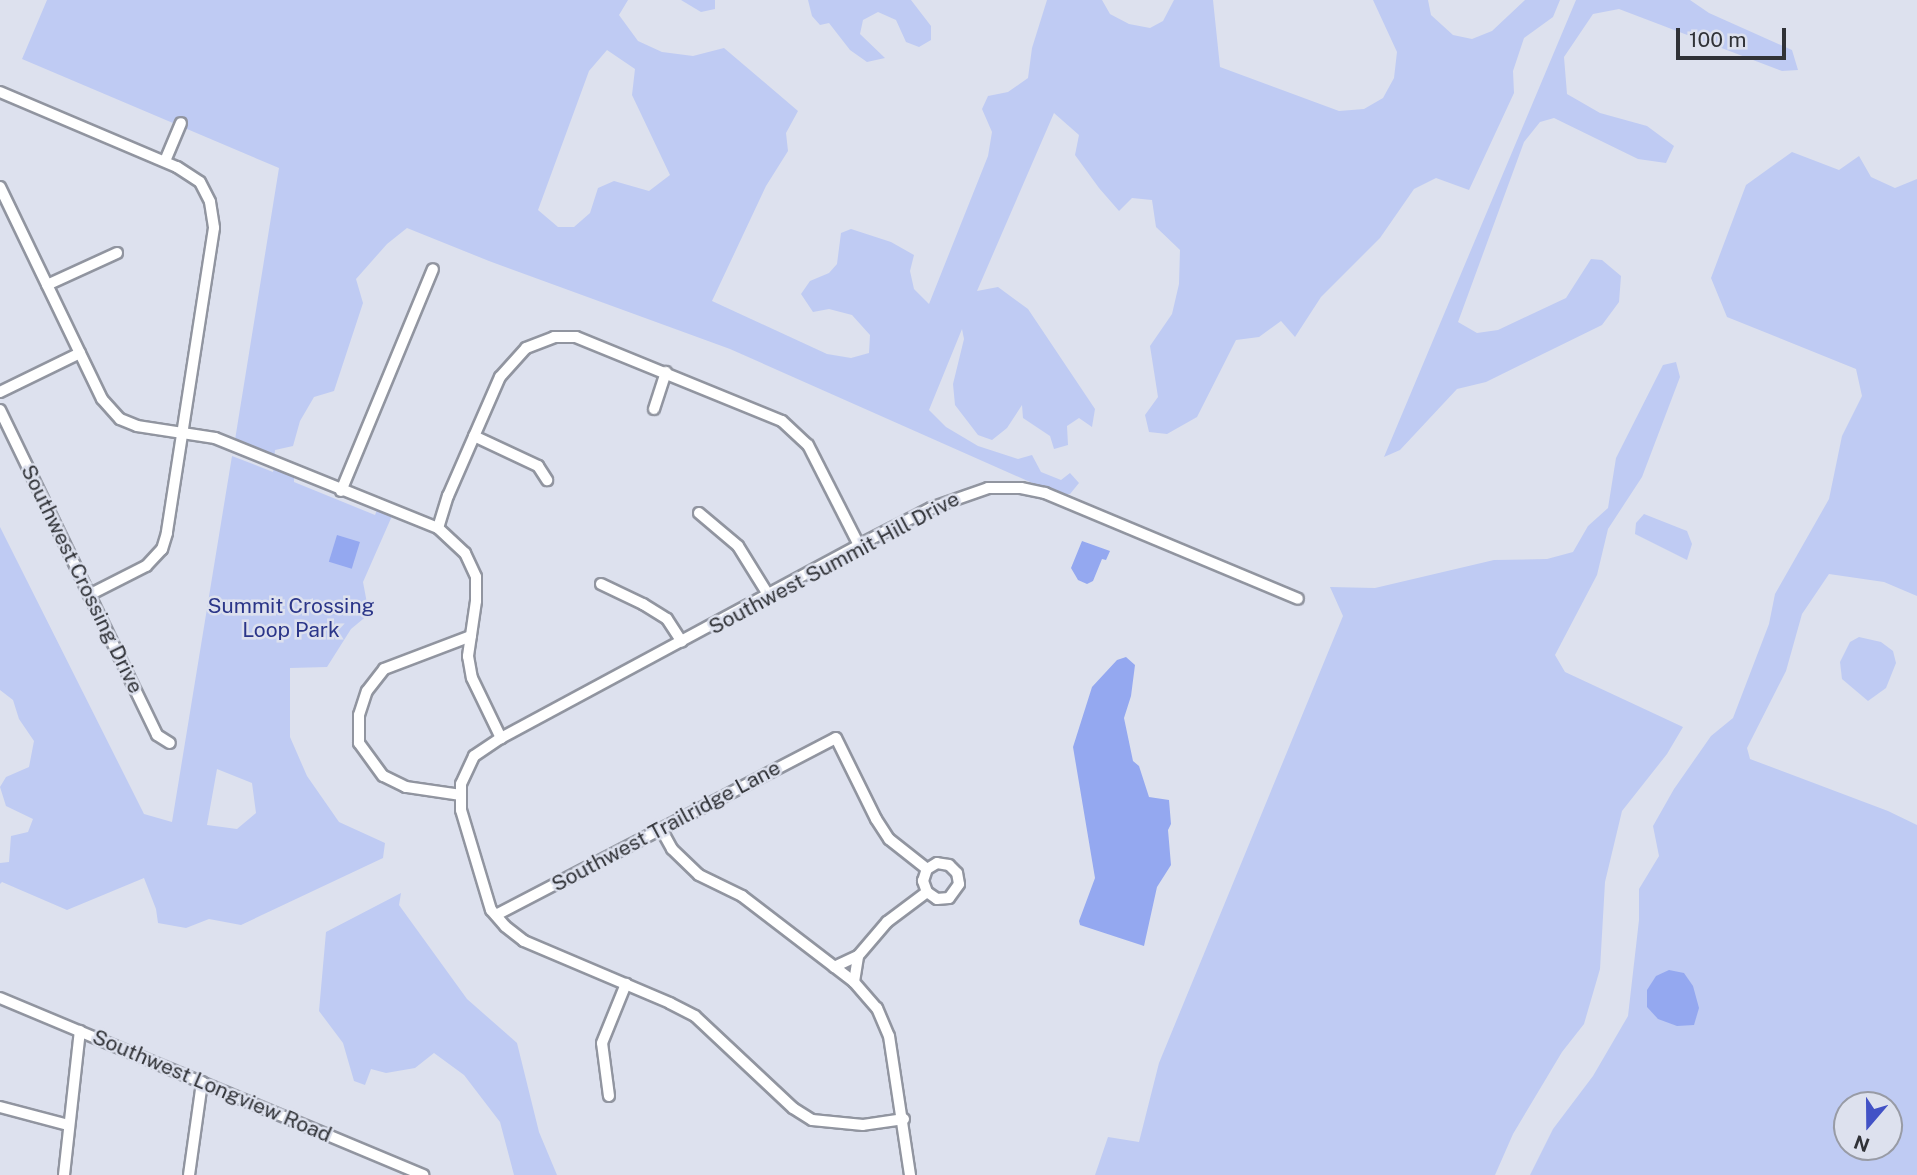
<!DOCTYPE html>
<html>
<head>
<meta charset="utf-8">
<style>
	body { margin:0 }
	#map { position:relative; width:1917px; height:1175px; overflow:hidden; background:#dde1ee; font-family:"Public Sans",sans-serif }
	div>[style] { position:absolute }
	.green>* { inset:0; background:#bfcbf3 }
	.water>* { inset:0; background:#94a8f0; transform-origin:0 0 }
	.roads { filter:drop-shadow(2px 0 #9195a0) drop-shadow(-2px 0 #9195a0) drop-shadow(0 2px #9195a0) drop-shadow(0 -2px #9195a0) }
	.minor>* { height:10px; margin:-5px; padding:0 5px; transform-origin:5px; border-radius:5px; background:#fff }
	span { translate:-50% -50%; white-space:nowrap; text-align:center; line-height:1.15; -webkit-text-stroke:5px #dde1ee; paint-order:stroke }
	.street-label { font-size:21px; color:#303237 }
	.park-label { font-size:21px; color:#2b3689 }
	.north { position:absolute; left:1833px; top:1091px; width:70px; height:70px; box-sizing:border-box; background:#dde1ee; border:2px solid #989ba5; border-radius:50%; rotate:200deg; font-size:19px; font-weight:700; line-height:28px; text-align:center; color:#303237 }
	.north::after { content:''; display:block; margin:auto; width:24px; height:32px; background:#4252c6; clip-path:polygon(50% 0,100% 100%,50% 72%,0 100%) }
	.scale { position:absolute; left:1676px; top:28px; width:110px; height:32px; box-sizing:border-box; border:4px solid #303237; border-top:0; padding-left:9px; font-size:21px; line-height:24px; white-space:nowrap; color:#303237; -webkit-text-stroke:5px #dde1ee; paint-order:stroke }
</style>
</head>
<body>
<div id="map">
	<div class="green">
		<i style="clip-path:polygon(evenodd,47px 0,628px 0,619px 15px,638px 41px,662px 52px,693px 56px,724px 48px,798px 111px,786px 133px,788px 151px,766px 186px,712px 301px,827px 354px,851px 358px,869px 353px,870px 335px,852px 315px,829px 309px,813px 312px,801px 294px,810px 281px,829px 273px,837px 264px,841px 233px,851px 229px,891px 242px,914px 255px,910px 271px,914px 289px,929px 304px,988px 156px,992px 132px,982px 109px,988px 96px,1008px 92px,1028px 78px,1032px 48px,1047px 0,1102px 0,1110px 14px,1129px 24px,1150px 28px,1163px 21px,1174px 0,1213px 0,1220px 67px,1339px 111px,1364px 109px,1383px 98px,1394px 78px,1397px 52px,1373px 0,1428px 0,1431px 15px,1453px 35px,1472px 39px,1492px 31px,1525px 0,1560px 0,1553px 17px,1524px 38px,1513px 71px,1514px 93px,1469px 190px,1436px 178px,1414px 189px,1380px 238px,1321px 297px,1295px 337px,1281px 321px,1259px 337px,1236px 340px,1197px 417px,1167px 434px,1149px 432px,1145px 415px,1158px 397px,1150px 346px,1172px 314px,1179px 284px,1180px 250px,1156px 227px,1152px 200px,1132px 198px,1119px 211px,1099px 188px,1075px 155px,1079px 135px,1054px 113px,977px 291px,998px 287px,1028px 309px,1095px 409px,1092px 427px,1079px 418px,1067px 426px,1068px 445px,1054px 449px,1050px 436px,1023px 418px,1022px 405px,1007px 428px,992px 440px,978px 435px,955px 405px,953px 384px,964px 339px,962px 329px,929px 410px,946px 427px,978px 446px,1018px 459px,1032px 455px,1041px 472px,1061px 480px,1070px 473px,1079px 483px,1070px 494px,1057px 494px,730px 349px,489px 261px,407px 228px,387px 244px,356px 279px,363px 303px,334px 391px,314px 397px,300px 421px,293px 446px,275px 450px,274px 461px,234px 446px,279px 168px,22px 59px,47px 0,607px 50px,635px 69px,632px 95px,670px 175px,649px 191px,614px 181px,598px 188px,590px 213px,574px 227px,558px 227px,538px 210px,589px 71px,607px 50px)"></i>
		<i style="clip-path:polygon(681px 0,715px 0,715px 9px,701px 12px)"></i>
		<i style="clip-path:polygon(808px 0,911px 0,931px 26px,931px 40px,919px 47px,906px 42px,896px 20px,878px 12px,863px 20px,860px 34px,885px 58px,867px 62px,850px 50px,829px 23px,820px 25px,812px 16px)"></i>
		<i style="clip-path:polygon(1576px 0,1690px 0,1709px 13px,1792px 50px,1798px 70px,1782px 71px,1619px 9px,1593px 14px,1564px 57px,1567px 94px,1600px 113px,1647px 126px,1674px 146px,1666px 163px,1638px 159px,1554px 118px,1540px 122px,1524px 142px,1458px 322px,1477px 333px,1498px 330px,1566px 298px,1591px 259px,1602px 260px,1621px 276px,1619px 302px,1602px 325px,1486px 382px,1457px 389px,1400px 450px,1384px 457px)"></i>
		<i style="clip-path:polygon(evenodd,1792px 152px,1839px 170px,1859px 156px,1871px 177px,1895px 188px,1917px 179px,1917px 596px,1884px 582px,1829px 574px,1802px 614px,1786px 671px,1747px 748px,1750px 759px,1888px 811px,1917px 825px,1917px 1175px,1530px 1175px,1553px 1129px,1593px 1076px,1628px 1016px,1639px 920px,1639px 889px,1659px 856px,1653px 826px,1674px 789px,1711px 736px,1733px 718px,1769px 624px,1775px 594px,1829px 499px,1842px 436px,1862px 396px,1856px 369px,1727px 317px,1711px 278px,1746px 185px,1792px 152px,1847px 1105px,1889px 1105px,1889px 1147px,1847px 1147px,1847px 1105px)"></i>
		<i style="clip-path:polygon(1676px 362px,1680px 377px,1642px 477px,1608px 529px,1597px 575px,1555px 655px,1565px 672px,1683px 727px,1667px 754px,1622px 811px,1605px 882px,1600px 969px,1584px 1024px,1562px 1052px,1513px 1134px,1495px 1175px,1095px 1175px,1108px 1137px,1139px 1142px,1159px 1063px,1343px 616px,1330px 587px,1375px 588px,1494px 560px,1547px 559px,1573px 552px,1588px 526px,1608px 508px,1616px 458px,1663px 365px)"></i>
		<i style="clip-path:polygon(evenodd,232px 456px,273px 472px,274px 467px,294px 476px,294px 482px,375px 515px,377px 510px,392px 516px,363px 582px,369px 614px,351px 629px,327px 667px,290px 668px,290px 737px,307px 776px,339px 822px,385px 843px,383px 858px,241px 925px,209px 919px,186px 928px,158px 923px,156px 909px,144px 878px,67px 910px,2px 882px,0 884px,0 863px,9px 862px,11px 836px,28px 832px,33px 819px,6px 806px,0 787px,6px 777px,29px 767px,34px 741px,19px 719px,13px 700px,0 690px,0 527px,144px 814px,172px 822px,232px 456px,217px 769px,252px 783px,256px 813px,237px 829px,207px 825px,217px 769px)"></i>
		<i style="clip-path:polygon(1644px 514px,1687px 531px,1692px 544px,1687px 560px,1635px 534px,1636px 523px)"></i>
		<i style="clip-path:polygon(1859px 637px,1881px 642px,1893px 651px,1896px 663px,1886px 688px,1868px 701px,1842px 679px,1840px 662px,1850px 642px)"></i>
		<i style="clip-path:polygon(401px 893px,399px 905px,467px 999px,517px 1043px,539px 1132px,557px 1175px,514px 1175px,500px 1122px,464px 1075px,434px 1053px,415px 1068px,386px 1073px,371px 1069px,365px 1085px,354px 1081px,343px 1043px,319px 1011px,326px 932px)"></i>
	</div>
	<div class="water">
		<i style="left:337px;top:535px;width:24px;height:28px;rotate:17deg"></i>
		<i style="clip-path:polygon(1082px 541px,1110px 551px,1106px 560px,1102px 559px,1093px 581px,1087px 584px,1078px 580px,1071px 568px)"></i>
		<i style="clip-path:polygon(1126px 657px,1135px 665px,1131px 696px,1124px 718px,1133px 761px,1139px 766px,1149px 797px,1169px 800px,1171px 824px,1168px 830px,1171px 865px,1157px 887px,1144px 946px,1080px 925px,1079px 921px,1095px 878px,1073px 747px,1092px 687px,1117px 660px)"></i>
		<i style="clip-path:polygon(1669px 970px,1684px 973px,1693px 986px,1699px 1008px,1694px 1025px,1677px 1026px,1658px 1019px,1647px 1007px,1647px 990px,1656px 976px)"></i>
	</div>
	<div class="roads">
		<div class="minor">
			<i style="left:0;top:92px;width:192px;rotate:23deg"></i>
			<i style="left:177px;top:167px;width:27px;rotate:33deg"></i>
			<i style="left:200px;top:182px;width:22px;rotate:63deg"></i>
			<i style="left:210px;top:202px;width:26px;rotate:81deg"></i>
			<i style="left:214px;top:228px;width:309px;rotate:98.8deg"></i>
			<i style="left:167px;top:533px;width:17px;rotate:107deg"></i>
			<i style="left:162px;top:549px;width:23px;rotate:133deg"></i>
			<i style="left:146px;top:566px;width:64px;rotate:153deg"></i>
			<i style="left:165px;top:161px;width:41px;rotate:-67.2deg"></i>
			<i style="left:0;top:187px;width:235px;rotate:64.3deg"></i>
			<i style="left:102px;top:399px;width:27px;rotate:48deg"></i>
			<i style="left:120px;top:419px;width:18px;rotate:22deg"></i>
			<i style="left:137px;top:426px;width:79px;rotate:8.7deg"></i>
			<i style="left:215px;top:438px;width:240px;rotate:22deg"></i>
			<i style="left:438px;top:528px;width:37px;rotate:43deg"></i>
			<i style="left:465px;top:553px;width:26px;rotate:65deg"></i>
			<i style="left:476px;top:577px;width:24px;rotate:90deg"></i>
			<i style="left:476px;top:601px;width:56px;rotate:98.3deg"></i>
			<i style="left:468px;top:656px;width:22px;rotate:80deg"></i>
			<i style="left:472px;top:678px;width:67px;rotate:64.2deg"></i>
			<i style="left:47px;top:285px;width:77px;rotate:-24.6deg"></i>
			<i style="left:0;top:392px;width:89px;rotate:-26deg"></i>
			<i style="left:654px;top:409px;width:39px;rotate:-72deg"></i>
			<i style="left:0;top:410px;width:361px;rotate:64.2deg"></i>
			<i style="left:157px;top:735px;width:15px;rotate:32deg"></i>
			<i style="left:474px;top:436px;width:71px;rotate:25.1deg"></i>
			<i style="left:538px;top:466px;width:17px;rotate:57deg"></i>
			<i style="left:341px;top:491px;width:240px;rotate:-67.5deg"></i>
			<i style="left:699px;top:513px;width:51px;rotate:40.2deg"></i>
			<i style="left:738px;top:546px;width:59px;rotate:58.2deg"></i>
			<i style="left:438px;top:528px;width:34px;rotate:-73deg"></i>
			<i style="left:448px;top:496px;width:130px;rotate:-66.4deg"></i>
			<i style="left:500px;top:377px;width:39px;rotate:-48deg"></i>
			<i style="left:526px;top:348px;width:30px;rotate:-21deg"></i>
			<i style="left:554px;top:337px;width:22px"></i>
			<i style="left:576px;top:337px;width:222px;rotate:22.2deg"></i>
			<i style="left:782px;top:421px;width:35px;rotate:43deg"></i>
			<i style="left:808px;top:445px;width:112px;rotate:63deg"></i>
			<i style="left:601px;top:584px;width:47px;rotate:25.5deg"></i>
			<i style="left:643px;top:604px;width:28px;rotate:32deg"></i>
			<i style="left:667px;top:619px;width:27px;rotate:57deg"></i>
			<i style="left:461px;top:795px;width:56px;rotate:-171.7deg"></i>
			<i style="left:406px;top:787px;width:25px;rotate:-154deg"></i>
			<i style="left:383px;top:776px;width:41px;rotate:-126deg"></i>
			<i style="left:359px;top:743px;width:28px;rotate:-90deg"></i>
			<i style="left:359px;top:715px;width:25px;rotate:-72deg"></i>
			<i style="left:367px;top:691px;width:28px;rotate:-52deg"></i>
			<i style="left:384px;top:669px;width:93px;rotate:-20.8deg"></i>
			<i style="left:661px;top:829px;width:23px;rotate:61deg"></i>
			<i style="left:672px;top:849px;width:37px;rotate:44deg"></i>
			<i style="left:699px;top:875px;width:48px;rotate:26deg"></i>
			<i style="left:742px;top:896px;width:141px;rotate:37.5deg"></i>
			<i style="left:854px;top:982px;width:35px;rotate:49deg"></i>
			<i style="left:877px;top:1008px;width:30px;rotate:67deg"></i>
			<i style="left:889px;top:1036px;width:141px;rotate:81.4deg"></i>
			<i style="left:927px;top:892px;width:12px;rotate:35deg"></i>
			<i style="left:937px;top:899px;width:12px;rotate:-5deg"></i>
			<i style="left:949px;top:898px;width:17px;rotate:-54deg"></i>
			<i style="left:959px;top:884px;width:11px;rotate:-100deg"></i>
			<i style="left:957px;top:873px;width:11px;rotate:-135deg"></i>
			<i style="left:949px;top:865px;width:12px;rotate:-171deg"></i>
			<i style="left:937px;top:863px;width:12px;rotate:149deg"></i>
			<i style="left:927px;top:892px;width:12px;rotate:-110deg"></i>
			<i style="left:923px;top:881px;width:13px;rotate:-72deg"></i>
			<i style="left:496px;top:915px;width:383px;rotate:-27.5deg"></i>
			<i style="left:836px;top:738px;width:90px;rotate:63.7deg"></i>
			<i style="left:876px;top:819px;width:24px;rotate:57deg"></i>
			<i style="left:889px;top:839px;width:48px;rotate:38.3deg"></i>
			<i style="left:834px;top:967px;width:26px;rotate:-25deg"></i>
			<i style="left:858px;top:956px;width:45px;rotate:-49.5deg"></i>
			<i style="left:887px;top:922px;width:50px;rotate:-36.9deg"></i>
			<i style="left:854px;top:982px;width:26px;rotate:-81deg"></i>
			<i style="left:0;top:998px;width:459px;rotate:22.7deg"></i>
			<i style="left:609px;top:1096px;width:53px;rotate:-97.5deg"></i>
			<i style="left:602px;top:1043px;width:64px;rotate:-67.9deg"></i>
			<i style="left:0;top:1107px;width:70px;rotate:14.8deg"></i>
			<i style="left:904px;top:1119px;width:41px;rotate:171.7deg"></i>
			<i style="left:863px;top:1125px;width:51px;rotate:-174.4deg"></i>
			<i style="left:812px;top:1120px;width:22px;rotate:-148deg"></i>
			<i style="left:793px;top:1108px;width:134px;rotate:-136.8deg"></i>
			<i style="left:695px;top:1016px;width:28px;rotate:-153deg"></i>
			<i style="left:670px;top:1003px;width:159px;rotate:-157deg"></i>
			<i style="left:524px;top:941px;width:24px;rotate:-142deg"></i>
			<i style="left:505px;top:926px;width:21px;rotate:-131deg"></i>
			<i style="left:491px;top:910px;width:104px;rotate:-106.7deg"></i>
			<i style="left:461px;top:810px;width:26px;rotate:-90deg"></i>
			<i style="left:461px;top:784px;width:31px;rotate:-65deg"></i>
			<i style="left:474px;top:756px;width:32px;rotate:-34deg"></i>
			<i style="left:501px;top:738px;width:407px;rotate:-28.3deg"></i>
			<i style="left:859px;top:545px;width:81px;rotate:-27.2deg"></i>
			<i style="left:931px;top:508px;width:60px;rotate:-19.3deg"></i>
			<i style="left:988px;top:488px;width:33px"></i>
			<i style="left:1021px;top:488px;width:25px;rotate:12deg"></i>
			<i style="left:1045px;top:493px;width:274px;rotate:22.7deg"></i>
			<i style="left:64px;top:1175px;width:145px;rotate:-83.7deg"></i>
			<i style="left:189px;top:1175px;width:94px;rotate:-82deg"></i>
		</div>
	</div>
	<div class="street-label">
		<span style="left:834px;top:563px;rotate:-28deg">Southwest Summit Hill Drive</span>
		<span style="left:82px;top:579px;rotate:64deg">Southwest Crossing Drive</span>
		<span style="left:666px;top:826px;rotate:-28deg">Southwest Trailridge Lane</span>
		<span style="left:212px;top:1086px;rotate:23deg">Southwest Longview Road</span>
	</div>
	<div class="park-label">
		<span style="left:291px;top:618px">Summit Crossing<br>Loop Park</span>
	</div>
	<div class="north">N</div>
	<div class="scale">100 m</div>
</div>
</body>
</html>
